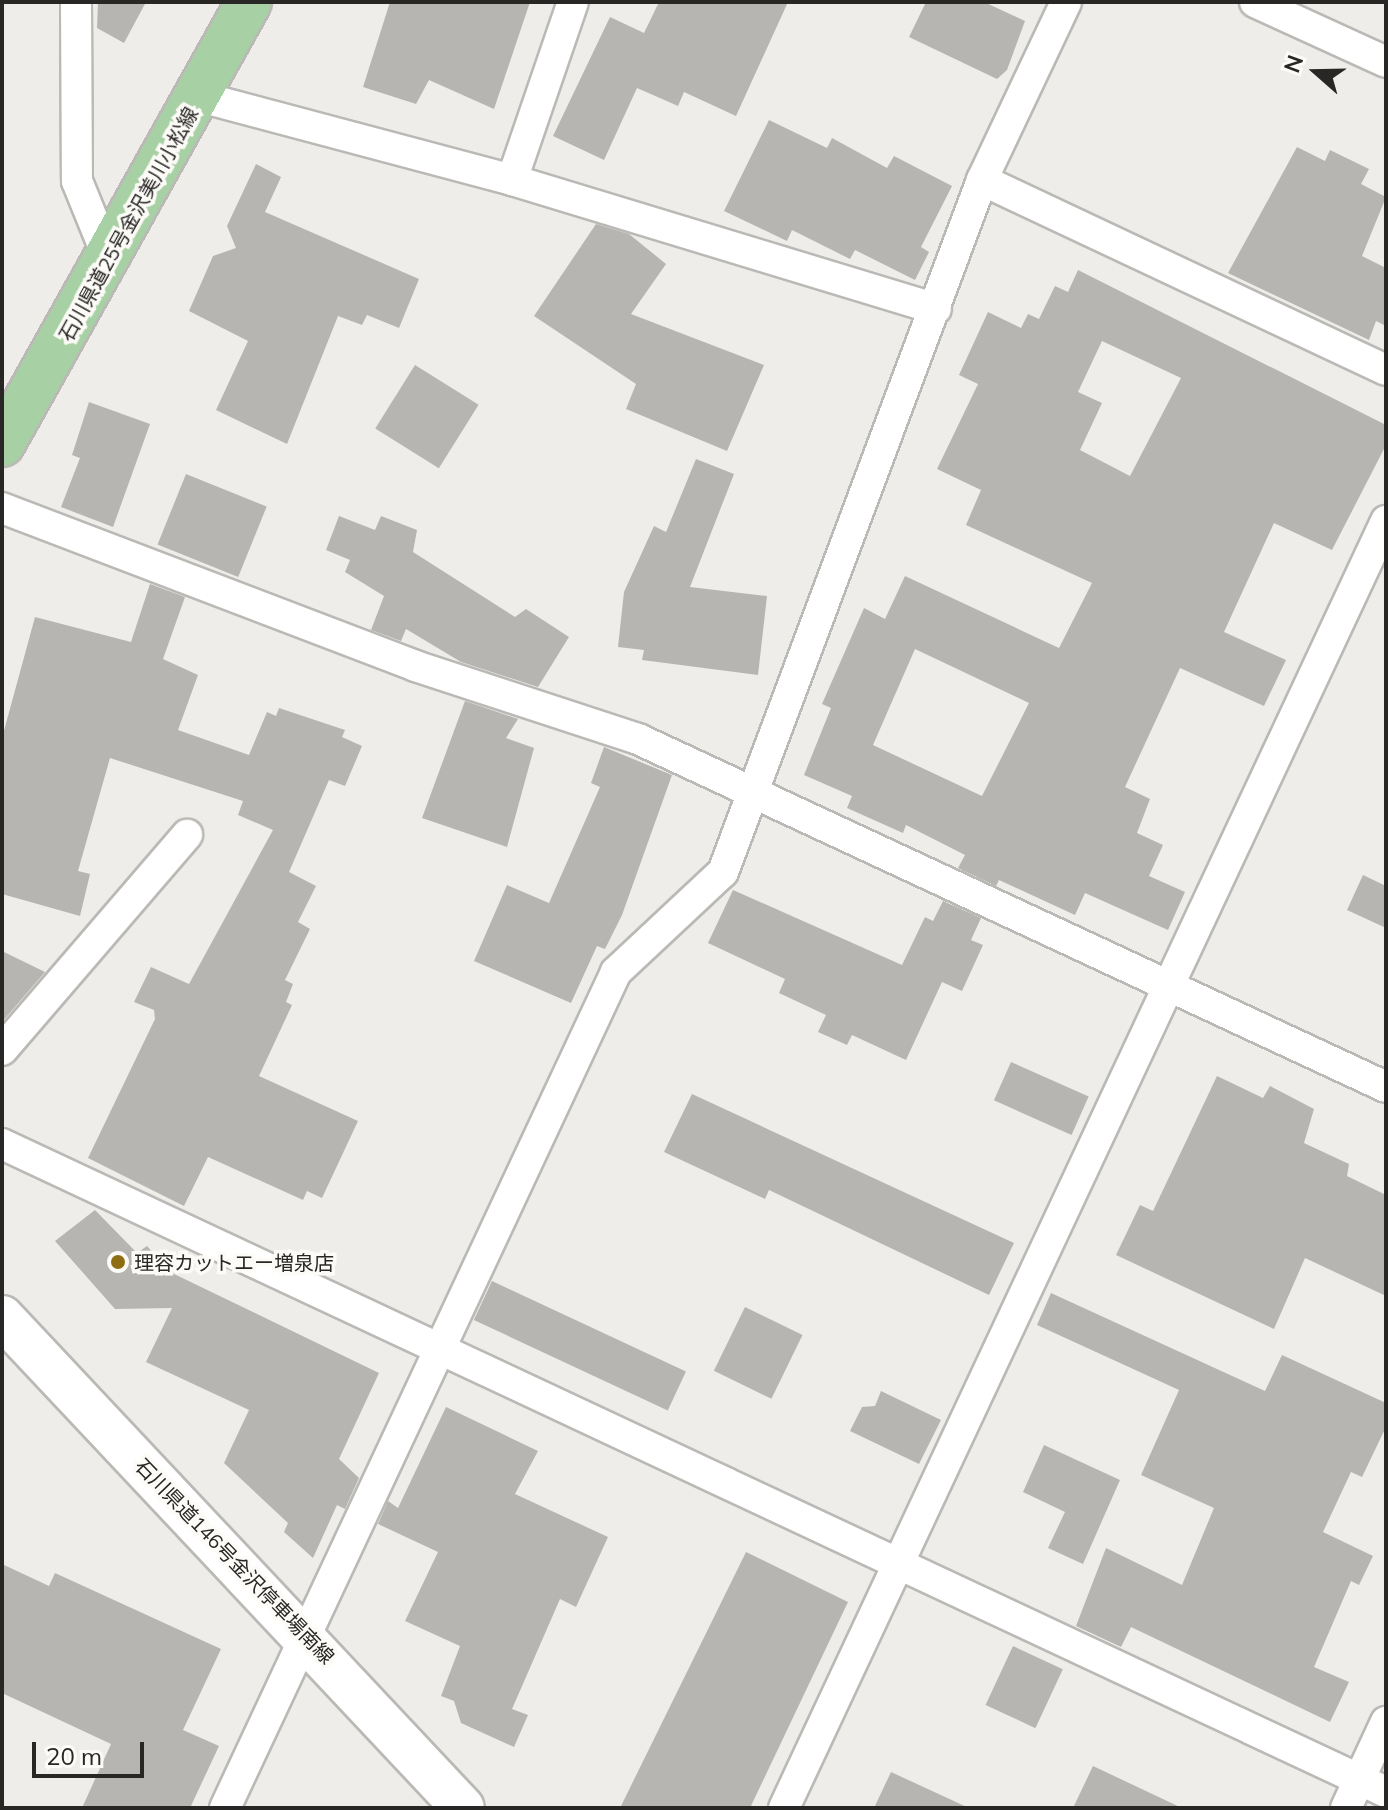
<!DOCTYPE html>
<html>
<head>
<meta charset="utf-8">
<style>
	body { margin:0 }
	#map { position:relative; width:1388px; height:1810px; overflow:hidden; background:#efedea; font-family:Mulish,"Noto Sans JP",sans-serif }
	div>[style] { position:absolute }
	.building>* { inset:0; background:#b7b5b2; transform-origin:0 0 }
	.roads { filter:drop-shadow(2px 0 #bbb9b5) drop-shadow(-2px 0 #bbb9b5) drop-shadow(0 2px #bbb9b5) drop-shadow(0 -2px #bbb9b5) }
	.street>* { height:30px; margin:-15px; padding:0 15px; transform-origin:15px; border-radius:15px; background:#fff }
	.secondary>* { height:42px; margin:-21px; padding:0 21px; transform-origin:21px; border-radius:21px; background:#fff }
	.primary>* { height:44px; margin:-22px; padding:0 22px; transform-origin:22px; border-radius:22px; background:#a7d0a4 }
	.dots>* { width:22px; height:22px; translate:-50% -50%; box-sizing:border-box; border:4px solid #fdfbf7; border-radius:50% }
	span { translate:-50% -50%; white-space:nowrap; text-align:center; line-height:1.15; -webkit-text-stroke:7px #fdfbf7; paint-order:stroke }
	.street-label { font-size:20px; color:#282726 }
	.poi-label { font-size:20px; color:#282726 }
	.left { translate:0 -50%; text-align:left }
	.frame { position:absolute; inset:0; border:4px solid #282726; pointer-events:none }
	.north { position:absolute; left:1276px; top:32px; width:80px; height:80px; -webkit-text-stroke:6px #fdfbf7; paint-order:stroke; rotate:290deg; font-size:22px; font-weight:700; line-height:32px; text-align:center; color:#282726 }
	.north::after { content:''; display:block; margin:auto; width:28px; height:36px; background:#282726; clip-path:polygon(50% 0,100% 100%,50% 72%,0 100%) }
	.scale { position:absolute; left:32px; top:1742px; width:112px; height:36px; box-sizing:border-box; border:4px solid #282726; border-top:0; padding-left:10px; font-size:24px; line-height:28px; white-space:nowrap; color:#282726; -webkit-text-stroke:6px #fdfbf7; paint-order:stroke }
</style>
</head>
<body>
<div id="map">
	<div class="building">
		<i style="clip-path:polygon(98px 2px,146px 2px,124px 43px,97px 28px)"></i>
		<i style="clip-path:polygon(390px 2px,530px 2px,494px 109px,429px 80px,416px 104px,363px 87px)"></i>
		<i style="clip-path:polygon(659px 2px,788px 2px,736px 116px,684px 92px,678px 106px,637px 88px,604px 160px,553px 136px,610px 17px,644px 33px)"></i>
		<i style="clip-path:polygon(926px 2px,984px 2px,1025px 21px,1007px 70px,997px 79px,909px 37px)"></i>
		<i style="clip-path:polygon(769px 120px,827px 148px,832px 138px,887px 168px,894px 156px,952px 186px,921px 247px,929px 252px,915px 280px,855px 250px,850px 259px,792px 230px,787px 241px,724px 211px)"></i>
		<i style="clip-path:polygon(1297px 147px,1325px 161px,1330px 150px,1369px 169px,1361px 184px,1386px 197px,1362px 256px,1386px 268px,1386px 326px,1376px 321px,1369px 340px,1228px 273px)"></i>
		<i style="clip-path:polygon(256px 164px,281px 177px,265px 212px,419px 279px,399px 328px,367px 315px,362px 325px,338px 316px,287px 444px,216px 410px,248px 341px,189px 311px,213px 256px,236px 248px,227px 226px)"></i>
		<i style="clip-path:polygon(596px 224px,629px 234px,666px 264px,631px 314px,764px 365px,727px 451px,626px 409px,636px 384px,534px 316px)"></i>
		<i style="clip-path:polygon(evenodd,1078px 270px,1386px 425px,1386px 445px,1332px 550px,1274px 523px,1224px 632px,1286px 660px,1264px 706px,1180px 668px,1125px 787px,1150px 799px,1137px 833px,1163px 845px,1149px 876px,1185px 892px,1168px 930px,1085px 893px,1075px 915px,999px 880px,996px 886px,958px 868px,965px 855px,906px 825px,903px 833px,847px 808px,852px 796px,804px 775px,831px 708px,822px 704px,864px 608px,885px 619px,905px 576px,1059px 648px,1092px 583px,966px 525px,981px 490px,937px 469px,978px 384px,959px 375px,988px 312px,1021px 328px,1028px 314px,1039px 319px,1055px 286px,1068px 292px,1078px 270px,1102px 341px,1181px 378px,1130px 476px,1080px 450px,1102px 403px,1078px 392px,1102px 341px,1078px 270px,915px 649px,1029px 703px,982px 796px,873px 745px,915px 649px)"></i>
		<i style="left:415px;top:365px;width:75px;height:75px;rotate:32deg"></i>
		<i style="clip-path:polygon(89px 402px,150px 424px,113px 527px,61px 507px,80px 458px,72px 455px)"></i>
		<i style="clip-path:polygon(696px 459px,734px 474px,690px 587px,767px 596px,758px 675px,642px 660px,644px 650px,618px 647px,624px 592px,654px 526px,666px 532px)"></i>
		<i style="left:186px;top:474px;width:87px;height:76px;rotate:22deg"></i>
		<i style="clip-path:polygon(339px 516px,375px 530px,381px 516px,417px 530px,413px 552px,515px 617px,526px 609px,569px 637px,538px 687px,461px 662px,406px 629px,401px 641px,371px 630px,384px 596px,345px 572px,350px 560px,326px 550px)"></i>
		<i style="clip-path:polygon(150px 584px,185px 597px,163px 659px,198px 675px,178px 730px,249px 755px,267px 712px,276px 716px,279px 708px,345px 730px,342px 737px,362px 746px,345px 786px,329px 780px,289px 872px,316px 886px,298px 922px,310px 929px,285px 980px,293px 984px,286px 1002px,292px 1005px,259px 1076px,358px 1121px,322px 1198px,307px 1191px,303px 1200px,208px 1157px,184px 1206px,88px 1158px,155px 1019px,154px 1010px,134px 1002px,151px 967px,189px 984px,273px 830px,238px 815px,243px 801px,110px 758px,78px 871px,90px 874px,80px 916px,2px 894px,2px 738px,35px 617px,131px 642px)"></i>
		<i style="clip-path:polygon(465px 701px,518px 719px,506px 738px,534px 748px,507px 847px,422px 818px)"></i>
		<i style="clip-path:polygon(604px 747px,672px 775px,622px 915px,605px 949px,597px 946px,571px 1003px,474px 961px,507px 885px,549px 903px,600px 787px,591px 783px)"></i>
		<i style="clip-path:polygon(1363px 875px,1386px 886px,1386px 928px,1347px 910px)"></i>
		<i style="clip-path:polygon(733px 890px,902px 965px,925px 917px,933px 921px,943px 901px,981px 918px,971px 940px,983px 945px,962px 991px,942px 982px,906px 1060px,852px 1035px,847px 1045px,818px 1032px,826px 1015px,779px 993px,785px 979px,708px 943px)"></i>
		<i style="clip-path:polygon(2px 951px,45px 972px,2px 1022px)"></i>
		<i style="left:1011px;top:1062px;width:85px;height:42px;rotate:24deg"></i>
		<i style="clip-path:polygon(1217px 1076px,1263px 1098px,1270px 1086px,1314px 1109px,1304px 1143px,1349px 1164px,1347px 1176px,1386px 1195px,1386px 1296px,1305px 1258px,1274px 1329px,1116px 1255px,1140px 1205px,1153px 1211px)"></i>
		<i style="clip-path:polygon(692px 1094px,1014px 1243px,989px 1295px,769px 1190px,765px 1199px,664px 1152px)"></i>
		<i style="clip-path:polygon(95px 1210px,137px 1253px,147px 1246px,170px 1272px,379px 1373px,339px 1459px,359px 1478px,345px 1509px,337px 1505px,313px 1558px,284px 1532px,288px 1523px,224px 1463px,249px 1410px,146px 1362px,172px 1308px,115px 1309px,55px 1241px)"></i>
		<i style="left:492px;top:1281px;width:214px;height:43px;rotate:25deg"></i>
		<i style="clip-path:polygon(1051px 1293px,1265px 1391px,1282px 1355px,1386px 1403px,1386px 1427px,1362px 1477px,1351px 1472px,1323px 1532px,1373px 1556px,1359px 1585px,1351px 1581px,1314px 1667px,1349px 1682px,1330px 1722px,1131px 1627px,1121px 1647px,1076px 1626px,1106px 1548px,1182px 1585px,1214px 1508px,1141px 1475px,1179px 1390px,1037px 1325px)"></i>
		<i style="left:745px;top:1307px;width:64px;height:71px;rotate:26deg"></i>
		<i style="clip-path:polygon(881px 1391px,941px 1420px,919px 1464px,850px 1431px,862px 1407px,875px 1406px)"></i>
		<i style="clip-path:polygon(446px 1407px,538px 1451px,515px 1494px,608px 1537px,576px 1607px,560px 1599px,512px 1709px,528px 1715px,514px 1747px,461px 1723px,454px 1701px,441px 1696px,460px 1646px,405px 1621px,438px 1552px,378px 1524px,388px 1501px,398px 1508px)"></i>
		<i style="clip-path:polygon(1044px 1445px,1120px 1480px,1083px 1564px,1048px 1548px,1065px 1512px,1023px 1492px)"></i>
		<i style="clip-path:polygon(746px 1552px,848px 1602px,750px 1808px,620px 1808px)"></i>
		<i style="clip-path:polygon(2px 1564px,49px 1586px,55px 1573px,221px 1649px,183px 1730px,219px 1746px,190px 1808px,82px 1808px,111px 1744px,2px 1693px)"></i>
		<i style="left:1013px;top:1646px;width:55px;height:65px;rotate:25deg"></i>
		<i style="clip-path:polygon(1093px 1766px,1182px 1808px,1073px 1808px)"></i>
		<i style="clip-path:polygon(891px 1772px,969px 1808px,874px 1808px)"></i>
	</div>
	<div class="roads">
		<div class="street">
			<i style="left:76px;top:2px;width:179px;rotate:89.7deg"></i>
			<i style="left:77px;top:181px;width:85px;rotate:67.9deg"></i>
			<i style="left:1255px;top:2px;width:144px;rotate:24.6deg"></i>
			<i style="left:197px;top:96px;width:326px;rotate:14.9deg"></i>
			<i style="left:512px;top:180px;width:443px;rotate:16.9deg"></i>
			<i style="left:512px;top:180px;width:188px;rotate:-71.1deg"></i>
			<i style="left:982px;top:180px;width:446px;rotate:25.2deg"></i>
			<i style="left:2px;top:508px;width:442px;rotate:20.9deg"></i>
			<i style="left:415px;top:666px;width:235px;rotate:18.1deg"></i>
			<i style="left:638px;top:739px;width:825px;rotate:24.95deg"></i>
			<i style="left:2px;top:1050px;width:284px;rotate:-49.3deg"></i>
			<i style="left:2px;top:1144px;width:1528px;rotate:25.09deg"></i>
			<i style="left:225px;top:1808px;width:923px;rotate:-64.93deg"></i>
			<i style="left:616px;top:972px;width:146px;rotate:-43.1deg"></i>
			<i style="left:723px;top:872px;width:739px;rotate:-69.48deg"></i>
			<i style="left:982px;top:180px;width:197px;rotate:-64.7deg"></i>
			<i style="left:784px;top:1808px;width:1421px;rotate:-64.93deg"></i>
			<i style="left:1346px;top:1808px;width:95px;rotate:-65.1deg"></i>
		</div>
		<div class="secondary">
			<i style="left:2px;top:1317px;width:673px;rotate:46.8deg"></i>
		</div>
		<div class="primary">
			<i style="left:2px;top:444px;width:506px;rotate:-60.8deg"></i>
		</div>
	</div>
	<div class="dots">
		<i style="left:118px;top:1262px;background:#8f6e13"></i>
	</div>
	<div class="street-label">
		<span style="left:128px;top:224px;rotate:-61deg">石川県道25号金沢美川小松線</span>
		<span style="left:235px;top:1561px;rotate:46deg">石川県道146号金沢停車場南線</span>
	</div>
	<div class="poi-label">
		<span class="left" style="left:134px;top:1262px">理容カットエー増泉店</span>
	</div>
	<div class="frame"></div>
	<div class="north">N</div>
	<div class="scale">20 m</div>
</div>
</body>
</html>
